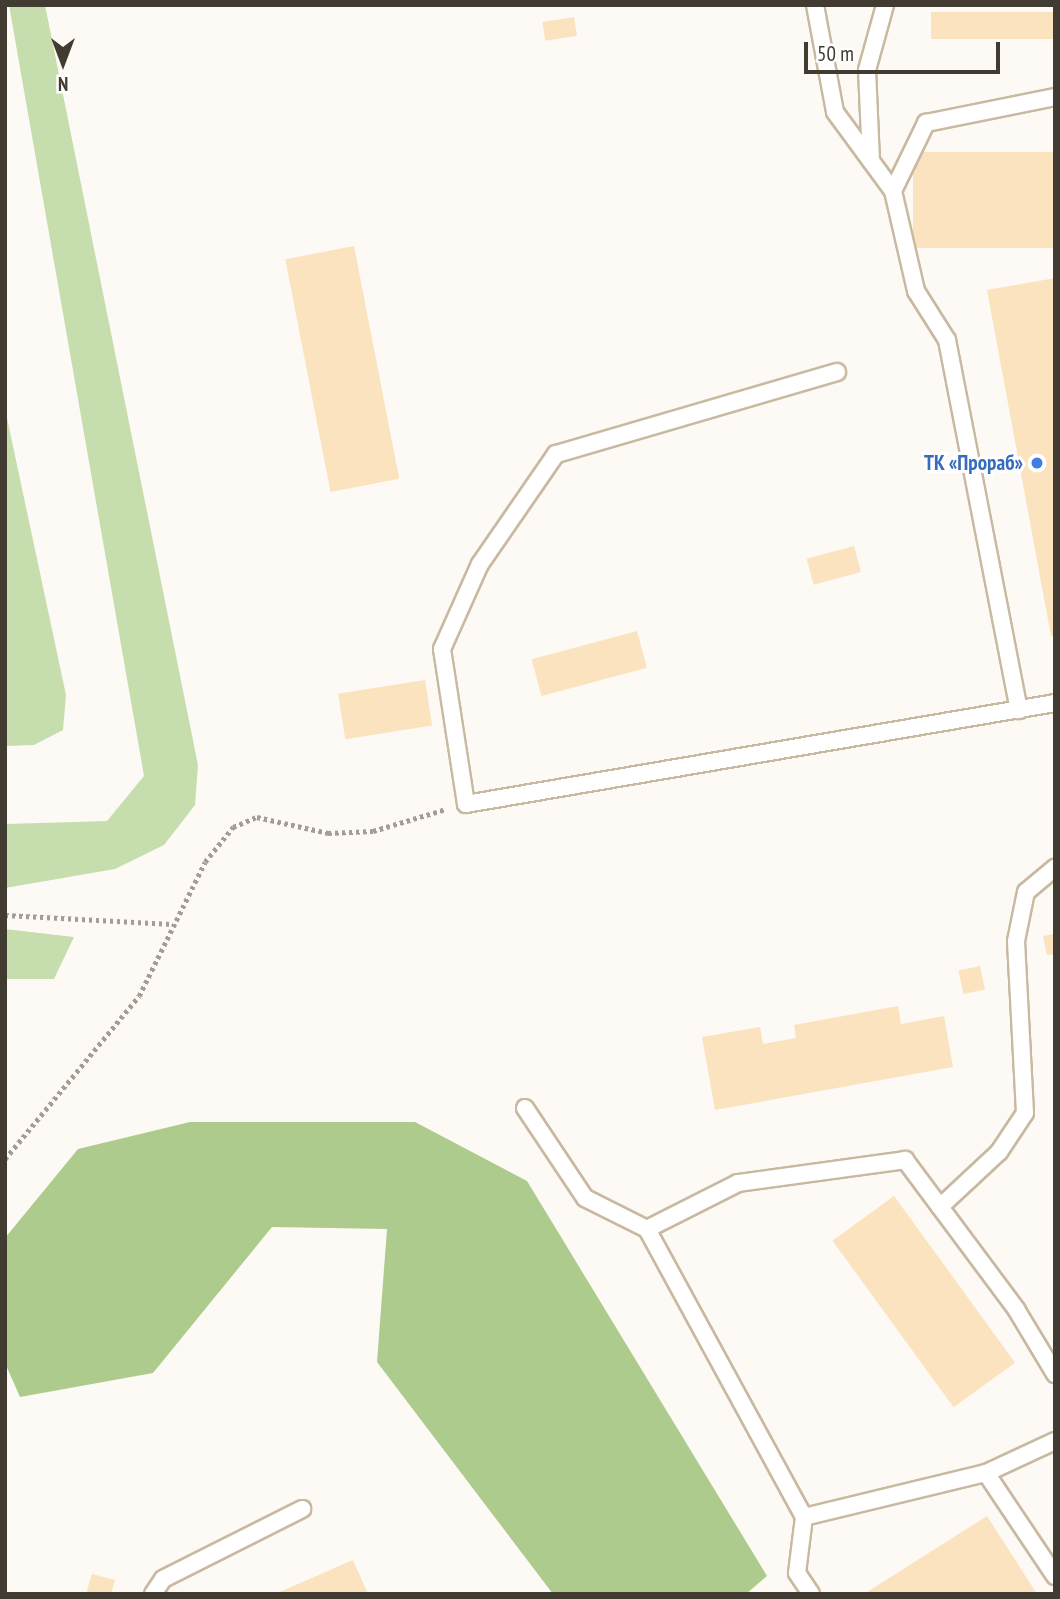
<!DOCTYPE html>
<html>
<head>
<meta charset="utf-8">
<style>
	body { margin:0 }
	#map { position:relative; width:1060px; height:1599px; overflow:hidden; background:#fdfaf5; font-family:"PT Sans Narrow",sans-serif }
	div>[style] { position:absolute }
	.green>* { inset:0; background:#c6deae }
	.forest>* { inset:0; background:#adcb8d }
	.building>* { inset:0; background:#fae3be; transform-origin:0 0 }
	.path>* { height:4.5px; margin-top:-2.25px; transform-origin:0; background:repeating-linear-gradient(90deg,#a29d95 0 3.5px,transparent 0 7px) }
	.roads { filter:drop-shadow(2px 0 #c8b9a0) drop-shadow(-2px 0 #c8b9a0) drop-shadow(0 2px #c8b9a0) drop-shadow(0 -2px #c8b9a0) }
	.lane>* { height:16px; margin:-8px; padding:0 8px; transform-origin:8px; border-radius:8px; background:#fff }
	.dots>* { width:19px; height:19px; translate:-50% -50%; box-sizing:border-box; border:4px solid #fff; border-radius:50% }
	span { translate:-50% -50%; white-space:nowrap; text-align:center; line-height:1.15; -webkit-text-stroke:6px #fff; paint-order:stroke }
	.shop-label { font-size:21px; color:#366cbe; font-weight:700 }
	.right { translate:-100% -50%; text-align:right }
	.frame { position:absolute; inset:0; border:7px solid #423b31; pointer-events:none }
	.north { position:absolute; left:28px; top:28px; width:70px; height:70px; -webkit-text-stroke:5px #fff; paint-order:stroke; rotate:180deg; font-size:19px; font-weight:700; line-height:28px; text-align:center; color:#423b31 }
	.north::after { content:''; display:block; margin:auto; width:24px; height:32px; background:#423b31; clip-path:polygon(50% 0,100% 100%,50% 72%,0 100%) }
	.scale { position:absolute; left:804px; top:42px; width:196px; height:32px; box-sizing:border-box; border:4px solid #423b31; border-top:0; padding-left:9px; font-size:21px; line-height:24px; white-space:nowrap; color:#423b31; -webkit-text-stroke:5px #fff; paint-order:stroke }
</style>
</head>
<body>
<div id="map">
	<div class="green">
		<i style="clip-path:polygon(9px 5px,45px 5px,198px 765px,195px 805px,164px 845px,115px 869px,5px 888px,5px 824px,107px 821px,144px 776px)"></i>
		<i style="clip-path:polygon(5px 351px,7px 418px,66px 695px,63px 730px,34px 745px,5px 746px)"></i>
		<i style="clip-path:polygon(5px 929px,74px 937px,54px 979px,5px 979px)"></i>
	</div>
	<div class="forest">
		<i style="clip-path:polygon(190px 1122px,415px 1122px,527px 1181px,767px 1576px,746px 1594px,553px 1594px,377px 1362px,387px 1229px,272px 1227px,153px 1373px,20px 1397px,5px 1363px,5px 1238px,78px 1149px)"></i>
	</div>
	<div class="building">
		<i style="left:1055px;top:12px;width:27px;height:124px;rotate:90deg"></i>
		<i style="left:574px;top:17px;width:19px;height:32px;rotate:81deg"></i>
		<i style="left:1055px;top:152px;width:96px;height:142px;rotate:90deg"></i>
		<i style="left:354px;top:246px;width:237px;height:70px;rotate:79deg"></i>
		<i style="clip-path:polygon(1055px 278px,1055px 635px,1051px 636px,987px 290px)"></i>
		<i style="left:854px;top:546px;width:27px;height:49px;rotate:75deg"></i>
		<i style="left:637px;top:631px;width:38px;height:109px;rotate:75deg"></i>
		<i style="left:425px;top:680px;width:46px;height:88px;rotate:81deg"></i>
		<i style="clip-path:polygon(1055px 934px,1055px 954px,1047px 955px,1043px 936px)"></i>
		<i style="left:980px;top:966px;width:24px;height:22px;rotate:78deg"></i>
		<i style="clip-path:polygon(898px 1006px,901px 1024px,944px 1016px,953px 1067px,715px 1110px,702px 1037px,760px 1027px,763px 1044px,796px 1038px,794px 1025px)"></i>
		<i style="left:894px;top:1196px;width:206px;height:76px;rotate:54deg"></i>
		<i style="clip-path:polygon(987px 1516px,1037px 1594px,864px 1594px)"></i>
		<i style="clip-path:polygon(353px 1560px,368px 1594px,275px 1594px)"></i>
		<i style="clip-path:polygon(92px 1574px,115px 1580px,111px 1594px,86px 1594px)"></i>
	</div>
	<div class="path">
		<i style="left:5px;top:915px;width:167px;rotate:3.1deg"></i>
		<i style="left:5px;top:1159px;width:211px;rotate:-50.6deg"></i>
		<i style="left:139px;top:996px;width:149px;rotate:-63.8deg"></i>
		<i style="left:205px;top:862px;width:45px;rotate:-51.3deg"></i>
		<i style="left:233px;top:827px;width:26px;rotate:-23deg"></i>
		<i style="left:257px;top:817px;width:73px;rotate:12.7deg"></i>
		<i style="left:328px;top:833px;width:45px;rotate:-2.5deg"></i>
		<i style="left:373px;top:831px;width:76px;rotate:-16.8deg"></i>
	</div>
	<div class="roads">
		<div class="lane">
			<i style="left:815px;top:5px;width:109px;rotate:79.4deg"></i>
			<i style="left:835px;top:112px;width:98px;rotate:53.7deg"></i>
			<i style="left:893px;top:191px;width:103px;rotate:77deg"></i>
			<i style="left:916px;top:291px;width:58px;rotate:57.7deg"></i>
			<i style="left:947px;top:340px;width:377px;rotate:79deg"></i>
			<i style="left:871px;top:161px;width:91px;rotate:-92.5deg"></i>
			<i style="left:867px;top:70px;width:67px;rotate:-74.5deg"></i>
			<i style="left:893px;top:191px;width:76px;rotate:-64.1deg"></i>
			<i style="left:926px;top:123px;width:132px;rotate:-11.4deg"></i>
			<i style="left:837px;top:372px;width:293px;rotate:163.7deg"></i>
			<i style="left:556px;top:454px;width:134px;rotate:124.6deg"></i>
			<i style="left:480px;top:564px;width:93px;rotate:114.1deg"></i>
			<i style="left:442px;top:649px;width:157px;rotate:81.2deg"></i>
			<i style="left:466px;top:804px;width:598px;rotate:-9.73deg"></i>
			<i style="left:525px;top:1108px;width:108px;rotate:56.3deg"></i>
			<i style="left:585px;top:1198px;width:69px;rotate:26.6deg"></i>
			<i style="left:647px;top:1229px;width:328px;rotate:61.4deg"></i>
			<i style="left:804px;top:1517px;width:56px;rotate:97.1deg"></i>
			<i style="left:797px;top:1573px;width:25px;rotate:56deg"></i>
			<i style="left:940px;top:1207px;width:81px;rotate:-43deg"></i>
			<i style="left:999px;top:1152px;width:47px;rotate:-56.3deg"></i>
			<i style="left:1025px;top:1113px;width:172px;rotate:-93deg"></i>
			<i style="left:1016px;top:941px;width:50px;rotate:-78.5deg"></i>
			<i style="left:1026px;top:892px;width:38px;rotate:-40deg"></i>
			<i style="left:647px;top:1229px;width:102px;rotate:-26.8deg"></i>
			<i style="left:738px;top:1183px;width:169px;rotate:-7.8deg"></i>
			<i style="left:905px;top:1160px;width:186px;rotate:53.3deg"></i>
			<i style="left:1016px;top:1309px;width:76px;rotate:59deg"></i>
			<i style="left:986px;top:1473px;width:124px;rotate:56.2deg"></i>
			<i style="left:804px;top:1517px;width:187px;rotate:-13.6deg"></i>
			<i style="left:986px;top:1473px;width:76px;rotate:-24.9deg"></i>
			<i style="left:153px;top:1594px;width:18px;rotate:-56deg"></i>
			<i style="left:163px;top:1579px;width:156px;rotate:-26.7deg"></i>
		</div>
	</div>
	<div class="dots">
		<i style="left:1037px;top:463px;background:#3f7fe0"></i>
	</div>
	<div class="shop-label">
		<span class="right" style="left:1023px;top:463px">ТК «Прораб»</span>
	</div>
	<div class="frame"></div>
	<div class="north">N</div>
	<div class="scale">50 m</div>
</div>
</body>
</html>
